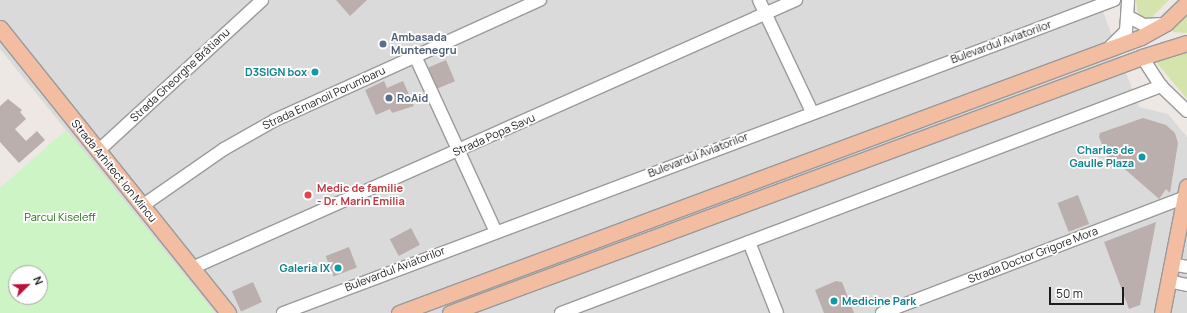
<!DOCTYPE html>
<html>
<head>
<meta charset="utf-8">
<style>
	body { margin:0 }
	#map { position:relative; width:1187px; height:313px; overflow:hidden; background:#ede8e4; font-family:Manrope,sans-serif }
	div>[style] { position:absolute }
	.residential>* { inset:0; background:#dbdada }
	.grass>* { inset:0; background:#d5e3ad }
	.park>* { inset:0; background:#ccf4c4 }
	.building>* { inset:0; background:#baafad; transform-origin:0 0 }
	.roads { filter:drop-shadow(1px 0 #9a9a9a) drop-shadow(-1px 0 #9a9a9a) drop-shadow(0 1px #9a9a9a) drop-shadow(0 -1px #9a9a9a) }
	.minor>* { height:12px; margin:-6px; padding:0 6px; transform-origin:6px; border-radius:6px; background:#fff }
	.major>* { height:15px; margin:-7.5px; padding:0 7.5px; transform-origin:7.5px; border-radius:7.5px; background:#f3bda2 }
	.dots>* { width:11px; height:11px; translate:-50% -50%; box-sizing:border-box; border:2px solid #fff; border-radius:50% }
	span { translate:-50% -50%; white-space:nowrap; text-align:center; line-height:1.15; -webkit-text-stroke:3.5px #fff; paint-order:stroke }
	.service-label { font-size:11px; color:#4e5e75; font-weight:700 }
	.left { translate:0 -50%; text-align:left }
	.street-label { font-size:11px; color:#1d1d1d }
	.culture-label { font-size:11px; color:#0d838f; font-weight:700 }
	.right { translate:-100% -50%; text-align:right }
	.health-label { font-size:11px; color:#be3a42; font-weight:700 }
	.park-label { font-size:11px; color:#247115 }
	.north { position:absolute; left:8px; top:265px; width:40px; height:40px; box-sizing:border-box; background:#fff; border:1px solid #a5a5a5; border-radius:50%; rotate:67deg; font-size:11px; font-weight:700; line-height:16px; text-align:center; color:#1d1d1d }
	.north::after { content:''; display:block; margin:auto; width:14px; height:18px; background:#b9113a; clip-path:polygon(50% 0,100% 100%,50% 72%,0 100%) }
	.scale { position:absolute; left:1049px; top:287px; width:75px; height:18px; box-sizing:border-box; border:2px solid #1d1d1d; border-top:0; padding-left:5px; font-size:12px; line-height:14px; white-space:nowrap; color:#1d1d1d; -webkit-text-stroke:3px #fff; paint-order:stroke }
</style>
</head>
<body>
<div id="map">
	<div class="residential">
		<i style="clip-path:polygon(0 0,1104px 0,1102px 9px,1139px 107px,1168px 114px,1187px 137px,1187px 313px,215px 313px,0 49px)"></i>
	</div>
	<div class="grass">
		<i style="clip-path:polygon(1136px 0,1169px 0,1148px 21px,1138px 16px)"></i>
		<i style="clip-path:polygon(1187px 16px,1187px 33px,1173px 32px,1173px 29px)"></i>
		<i style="clip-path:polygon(1175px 52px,1187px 52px,1187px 99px,1156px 62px,1156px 58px)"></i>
	</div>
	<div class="park">
		<i style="clip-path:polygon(evenodd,66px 130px,88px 156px,215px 313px,0 313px,0 188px,66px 130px,16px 273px,40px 273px,40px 297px,16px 297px,16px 273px)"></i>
	</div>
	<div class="building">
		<i style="clip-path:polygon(336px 0,367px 0,350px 16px)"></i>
		<i style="left:446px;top:60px;width:23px;height:19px;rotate:67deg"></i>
		<i style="clip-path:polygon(384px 81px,387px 88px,403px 81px,414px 106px,392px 113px,390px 109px,376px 115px,365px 90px)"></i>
		<i style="clip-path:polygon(8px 99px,22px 110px,20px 112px,26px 119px,15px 129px,26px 141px,37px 131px,45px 140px,19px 163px,0 142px,0 106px)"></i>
		<i style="clip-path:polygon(1143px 118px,1166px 125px,1175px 133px,1178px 143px,1170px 193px,1166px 189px,1159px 199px,1118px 163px,1111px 166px,1099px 137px,1100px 133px)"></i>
		<i style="left:1078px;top:195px;width:31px;height:22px;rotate:69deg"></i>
		<i style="clip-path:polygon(1156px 222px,1140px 305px,1129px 309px,1104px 242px)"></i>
		<i style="left:411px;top:228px;width:19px;height:24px;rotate:62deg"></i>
		<i style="left:349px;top:247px;width:22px;height:25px;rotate:69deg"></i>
		<i style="clip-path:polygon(836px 281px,842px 282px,854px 313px,824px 313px,815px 290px)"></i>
		<i style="left:253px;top:282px;width:22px;height:23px;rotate:66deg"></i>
	</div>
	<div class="roads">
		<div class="minor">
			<i style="left:759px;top:0;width:124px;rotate:64.7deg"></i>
			<i style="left:1129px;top:17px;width:17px;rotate:28deg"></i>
			<i style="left:1144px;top:25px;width:19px;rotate:-3deg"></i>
			<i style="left:1111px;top:46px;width:21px;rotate:-45deg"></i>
			<i style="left:1126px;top:31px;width:31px;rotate:-86deg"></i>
			<i style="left:415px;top:56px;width:194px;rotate:65.3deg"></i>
			<i style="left:1142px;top:57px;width:35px;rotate:57deg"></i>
			<i style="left:1161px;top:86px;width:36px;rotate:44deg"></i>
			<i style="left:98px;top:151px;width:223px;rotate:-42.6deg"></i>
			<i style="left:142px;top:206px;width:100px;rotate:-34.8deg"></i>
			<i style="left:224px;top:149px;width:59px;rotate:-29.6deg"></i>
			<i style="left:275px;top:120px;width:291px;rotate:-24.4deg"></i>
			<i style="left:749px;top:242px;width:76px;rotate:68.5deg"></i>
			<i style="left:1172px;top:264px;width:15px;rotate:11deg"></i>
			<i style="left:192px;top:268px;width:661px;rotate:-23.93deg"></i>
			<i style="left:1168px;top:281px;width:19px;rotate:12deg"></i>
			<i style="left:283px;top:313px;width:888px;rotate:-20.64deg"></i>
			<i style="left:561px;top:313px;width:642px;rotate:-20.72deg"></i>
			<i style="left:882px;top:313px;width:324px;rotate:-20.9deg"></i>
		</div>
		<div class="major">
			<i style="left:0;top:28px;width:365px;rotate:51.3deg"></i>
			<i style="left:399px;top:313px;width:792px;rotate:-20.4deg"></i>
			<i style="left:1141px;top:37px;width:29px;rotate:-29deg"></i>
			<i style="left:1166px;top:23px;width:29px;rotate:-44deg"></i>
			<i style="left:450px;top:313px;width:738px;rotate:-20.3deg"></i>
			<i style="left:1142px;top:57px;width:47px;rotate:-17.3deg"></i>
			<i style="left:1162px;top:313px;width:129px;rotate:-78.9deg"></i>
		</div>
	</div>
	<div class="dots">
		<i style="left:383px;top:44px;background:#5c6f8a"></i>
		<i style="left:315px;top:72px;background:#0f9aa8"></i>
		<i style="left:389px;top:98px;background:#5c6f8a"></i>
		<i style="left:1142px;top:157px;background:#0f9aa8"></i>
		<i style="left:308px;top:195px;background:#e0444e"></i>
		<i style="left:338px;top:268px;background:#0f9aa8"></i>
		<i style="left:834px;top:301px;background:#0f9aa8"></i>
	</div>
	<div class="service-label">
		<span class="left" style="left:391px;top:44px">Ambasada<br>Muntenegru</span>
		<span class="left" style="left:397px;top:98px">RoAid</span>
	</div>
	<div class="street-label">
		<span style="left:1001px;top:42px;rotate:-20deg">Bulevardul Aviatorilor</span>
		<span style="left:180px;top:75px;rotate:-43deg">Strada Gheorghe Brătianu</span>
		<span style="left:324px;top:98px;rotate:-25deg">Strada Emanoil Porumbaru</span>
		<span style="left:494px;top:135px;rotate:-24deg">Strada Popa Savu</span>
		<span style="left:698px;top:155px;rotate:-21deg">Bulevardul Aviatorilor</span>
		<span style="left:114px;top:171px;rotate:51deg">Strada Arhitect Ion Mincu</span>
		<span style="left:1033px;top:255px;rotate:-21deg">Strada Doctor Grigore Mora</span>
		<span style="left:395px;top:269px;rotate:-21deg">Bulevardul Aviatorilor</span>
	</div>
	<div class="culture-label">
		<span class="right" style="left:307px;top:72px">D3SIGN box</span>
		<span class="right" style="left:1134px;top:157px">Charles de<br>Gaulle Plaza</span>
		<span class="right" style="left:330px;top:268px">Galeria IX</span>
		<span class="left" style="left:842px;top:301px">Medicine Park</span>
	</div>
	<div class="health-label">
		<span class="left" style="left:317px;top:195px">Medic de familie<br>- Dr. Marin Emilia</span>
	</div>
	<div class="park-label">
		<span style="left:60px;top:217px">Parcul Kiseleff</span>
	</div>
	<div class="north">N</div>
	<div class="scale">50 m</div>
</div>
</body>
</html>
